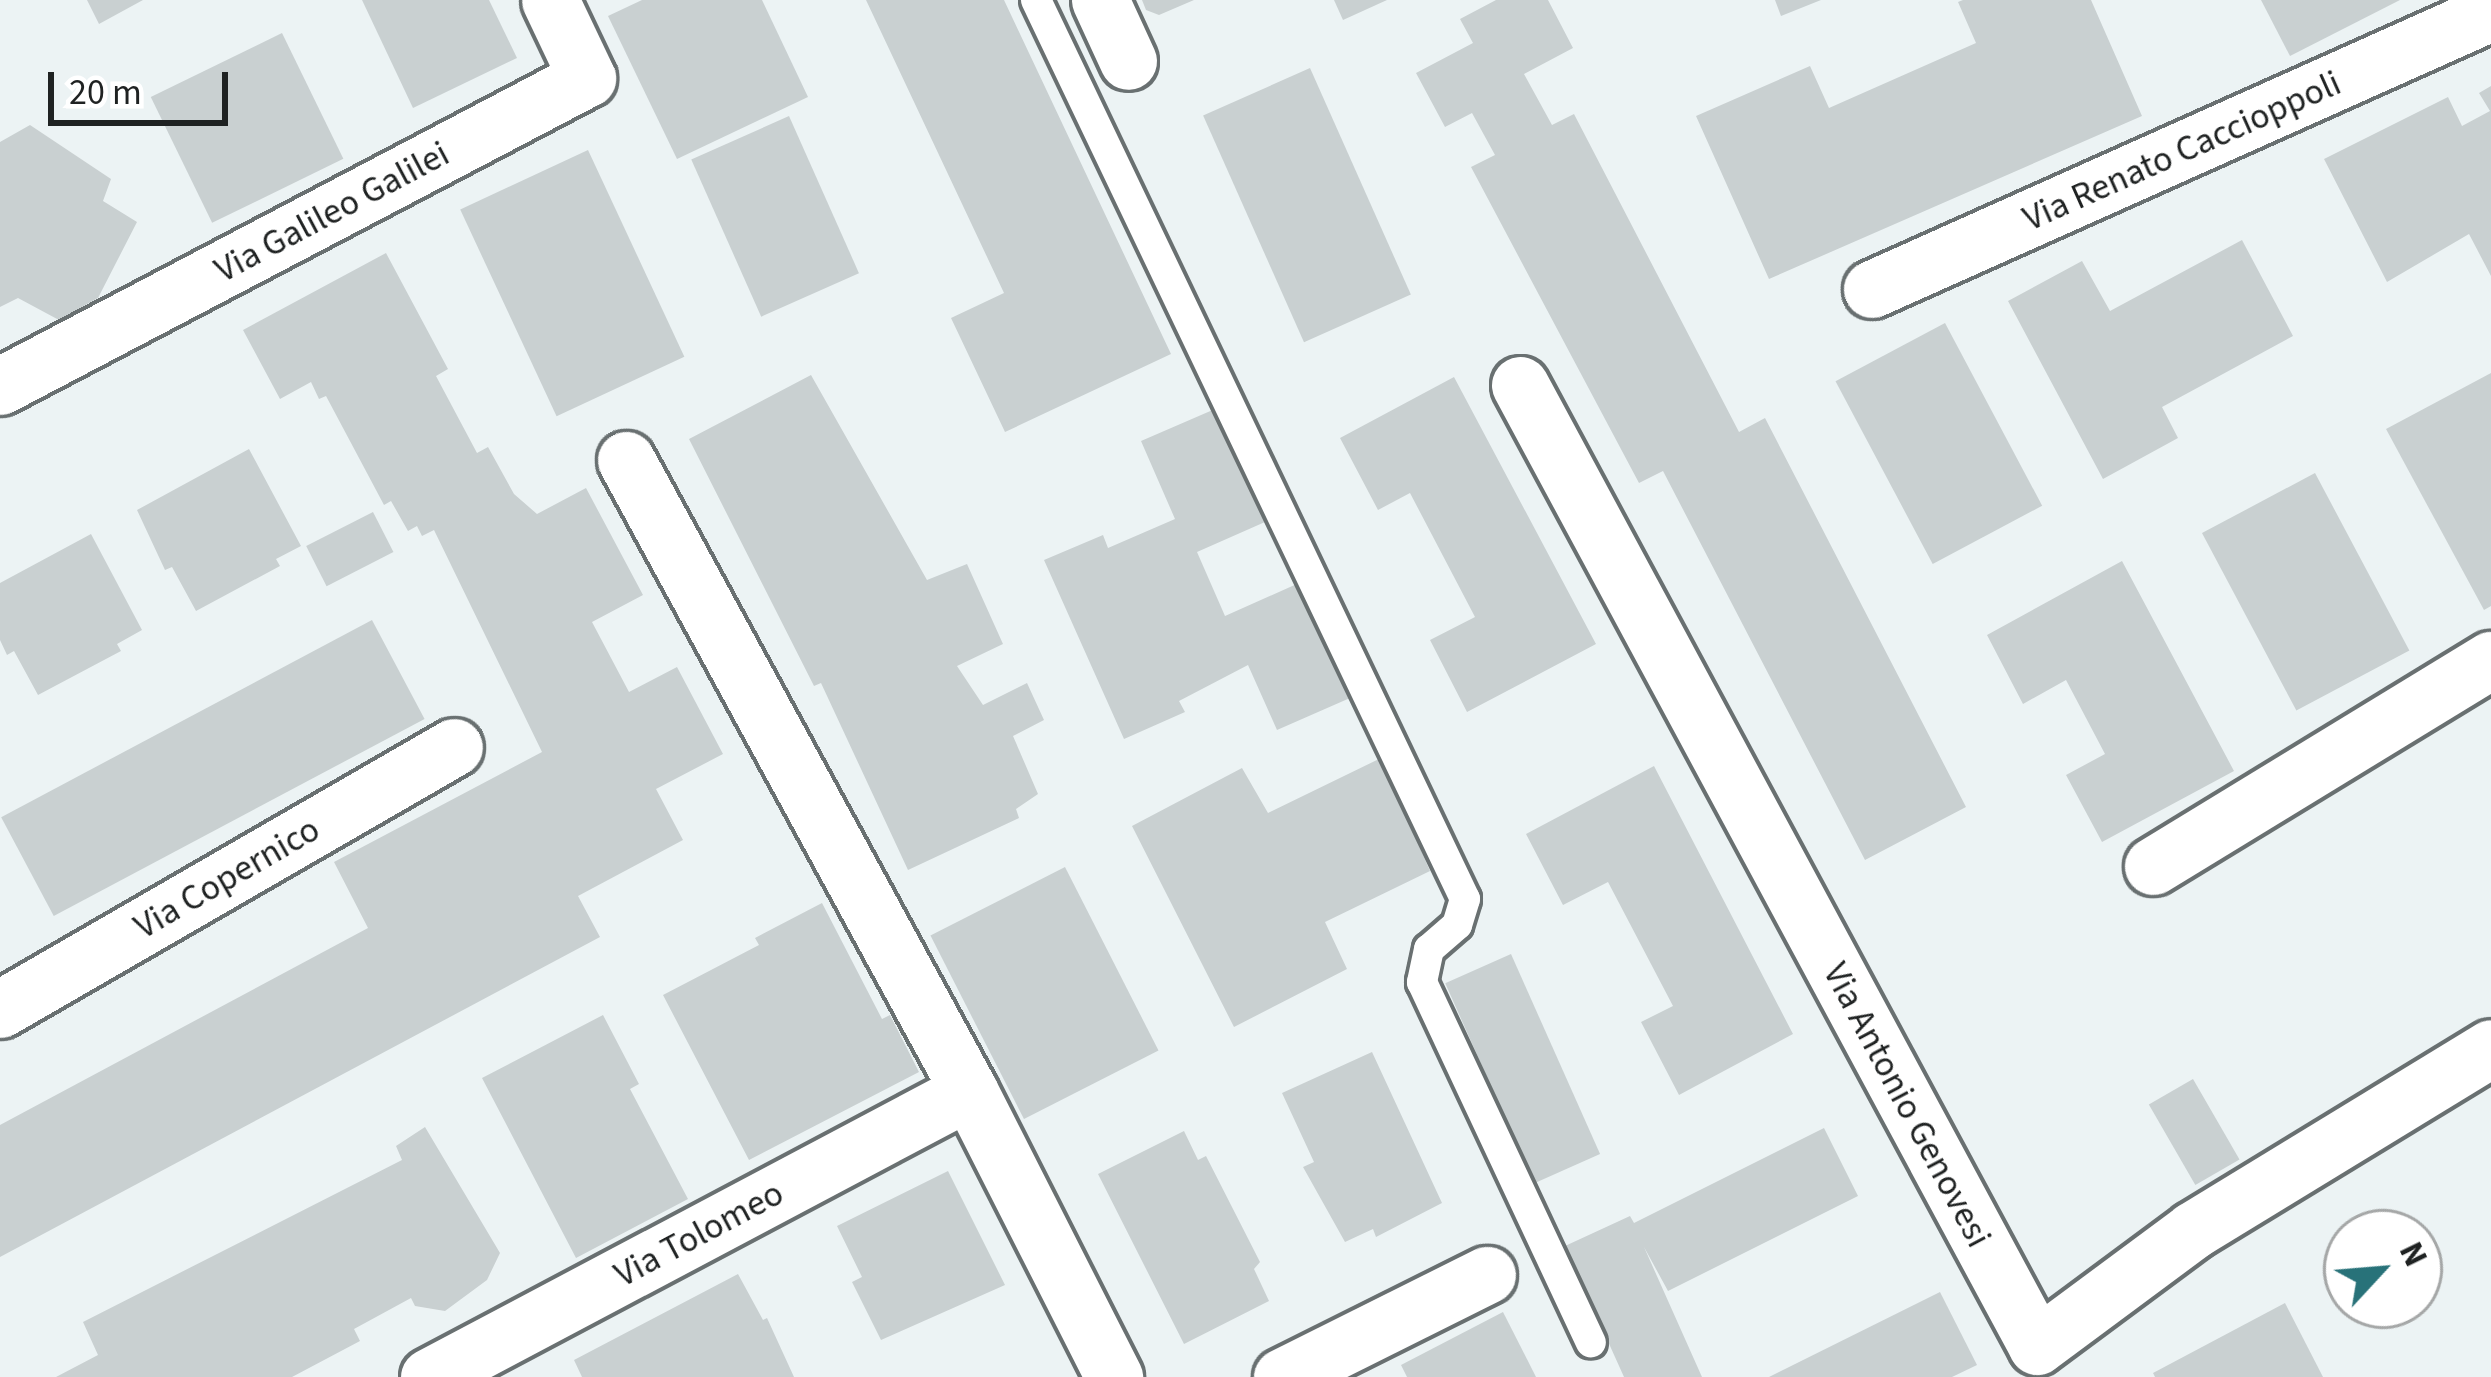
<!DOCTYPE html>
<html>
<head>
<meta charset="utf-8">
<style>
	body { margin:0 }
	#map { position:relative; width:2491px; height:1377px; overflow:hidden; background:#ecf3f4; font-family:"Source Sans 3",sans-serif }
	div>[style] { position:absolute }
	.building>* { inset:0; background:#c9d0d1; transform-origin:0 0 }
	.roads { filter:drop-shadow(3px 0 #697071) drop-shadow(-3px 0 #697071) drop-shadow(0 3px #697071) drop-shadow(0 -3px #697071) }
	.service>* { height:30px; margin:-15px; padding:0 15px; transform-origin:15px; border-radius:15px; background:#fff }
	.minor>* { height:57px; margin:-28.5px; padding:0 28.5px; transform-origin:28.5px; border-radius:28.5px; background:#fff }
	span { translate:-50% -50%; white-space:nowrap; text-align:center; line-height:1.15; -webkit-text-stroke:12px #fff; paint-order:stroke }
	.street-label { font-size:36px; color:#1f2222 }
	.north { position:absolute; left:2323px; top:1209px; width:120px; height:120px; box-sizing:border-box; background:#fff; border:3px solid #a5a7a7; border-radius:50%; rotate:64deg; font-size:33px; font-weight:700; line-height:48px; text-align:center; color:#1f2222 }
	.north::after { content:''; display:block; margin:auto; width:42px; height:54px; background:#287279; clip-path:polygon(50% 0,100% 100%,50% 72%,0 100%) }
	.scale { position:absolute; left:48px; top:72px; width:180px; height:54px; box-sizing:border-box; border:6px solid #1f2222; border-top:0; padding-left:15px; font-size:36px; line-height:42px; white-space:nowrap; color:#1f2222; -webkit-text-stroke:9px #fff; paint-order:stroke }
</style>
</head>
<body>
<div id="map">
	<div class="building">
		<i style="clip-path:polygon(87px 0,143px 0,99px 24px)"></i>
		<i style="clip-path:polygon(362px 0,489px 0,517px 58px,413px 108px)"></i>
		<i style="clip-path:polygon(642px 0,762px 0,808px 97px,677px 159px,608px 16px)"></i>
		<i style="clip-path:polygon(866px 0,1004px 0,1171px 354px,1005px 432px,951px 318px,1004px 293px)"></i>
		<i style="clip-path:polygon(1142px 0,1194px 0,1159px 15px,1146px 10px)"></i>
		<i style="clip-path:polygon(1334px 0,1387px 0,1343px 20px)"></i>
		<i style="clip-path:polygon(1496px 0,1548px 0,1573px 48px,1524px 74px,1552px 125px,1574px 114px,1739px 432px,1765px 418px,1966px 807px,1865px 860px,1663px 471px,1639px 483px,1471px 167px,1495px 155px,1472px 113px,1445px 127px,1416px 73px,1473px 43px,1460px 19px)"></i>
		<i style="clip-path:polygon(1775px 0,1821px 0,1781px 16px)"></i>
		<i style="clip-path:polygon(1963px 0,2091px 0,2142px 116px,1769px 279px,1696px 116px,1810px 66px,1829px 108px,1976px 43px,1958px 2px)"></i>
		<i style="clip-path:polygon(2261px 0,2400px 0,2290px 56px)"></i>
		<i style="left:282px;top:33px;width:140px;height:146px;rotate:64deg"></i>
		<i style="left:1310px;top:68px;width:248px;height:117px;rotate:66deg"></i>
		<i style="clip-path:polygon(2491px 86px,2491px 276px,2469px 234px,2387px 282px,2324px 159px,2448px 97px,2462px 126px,2490px 111px,2479px 93px)"></i>
		<i style="left:789px;top:116px;width:172px;height:107px;rotate:66deg"></i>
		<i style="clip-path:polygon(30px 125px,111px 179px,103px 201px,137px 222px,98px 298px,59px 320px,18px 298px,0 307px,0 142px)"></i>
		<i style="left:588px;top:150px;width:228px;height:141px;rotate:65deg"></i>
		<i style="clip-path:polygon(2242px 240px,2293px 336px,2162px 407px,2178px 438px,2103px 479px,2008px 301px,2082px 261px,2110px 311px)"></i>
		<i style="clip-path:polygon(386px 253px,448px 369px,436px 376px,477px 453px,488px 447px,514px 494px,537px 514px,586px 488px,643px 595px,592px 622px,629px 692px,677px 667px,723px 754px,656px 789px,683px 840px,578px 896px,600px 937px,0 1257px,0 1125px,368px 928px,334px 862px,542px 752px,434px 530px,422px 536px,417px 526px,408px 531px,391px 501px,384px 505px,326px 396px,319px 399px,311px 382px,280px 399px,243px 330px)"></i>
		<i style="left:1945px;top:323px;width:207px;height:124px;rotate:62deg"></i>
		<i style="clip-path:polygon(2491px 373px,2491px 606px,2484px 610px,2386px 429px)"></i>
		<i style="clip-path:polygon(811px 375px,927px 580px,967px 564px,1003px 644px,957px 666px,983px 705px,1027px 683px,1044px 720px,1013px 736px,1038px 794px,1016px 809px,1019px 818px,908px 870px,821px 683px,814px 686px,689px 439px)"></i>
		<i style="clip-path:polygon(1454px 377px,1596px 644px,1467px 712px,1430px 640px,1475px 617px,1410px 493px,1378px 510px,1340px 438px)"></i>
		<i style="clip-path:polygon(1215px 409px,1265px 522px,1197px 552px,1225px 616px,1299px 583px,1350px 698px,1277px 730px,1248px 665px,1179px 701px,1185px 712px,1124px 739px,1044px 560px,1103px 535px,1108px 548px,1175px 519px,1141px 441px)"></i>
		<i style="clip-path:polygon(249px 449px,301px 546px,276px 559px,280px 566px,196px 611px,172px 567px,165px 570px,137px 510px)"></i>
		<i style="left:2315px;top:473px;width:201px;height:128px;rotate:62deg"></i>
		<i style="left:373px;top:512px;width:45px;height:75px;rotate:63deg"></i>
		<i style="clip-path:polygon(91px 534px,142px 630px,117px 644px,121px 651px,38px 695px,14px 651px,7px 655px,0 640px,0 583px)"></i>
		<i style="clip-path:polygon(2122px 561px,2234px 771px,2102px 842px,2066px 775px,2105px 754px,2066px 680px,2023px 704px,1987px 635px)"></i>
		<i style="left:372px;top:620px;width:112px;height:420px;rotate:62deg"></i>
		<i style="clip-path:polygon(1381px 758px,1430px 871px,1325px 922px,1347px 969px,1234px 1027px,1132px 826px,1242px 768px,1268px 813px)"></i>
		<i style="clip-path:polygon(1654px 766px,1793px 1034px,1679px 1095px,1641px 1022px,1673px 1006px,1608px 882px,1563px 905px,1526px 834px)"></i>
		<i style="left:1065px;top:867px;width:206px;height:151px;rotate:63deg"></i>
		<i style="clip-path:polygon(822px 903px,882px 1019px,890px 1015px,919px 1072px,749px 1160px,663px 995px,759px 945px,755px 938px)"></i>
		<i style="left:1511px;top:954px;width:219px;height:72px;rotate:66deg"></i>
		<i style="clip-path:polygon(603px 1015px,639px 1084px,630px 1089px,688px 1199px,576px 1258px,482px 1078px)"></i>
		<i style="clip-path:polygon(1372px 1052px,1442px 1203px,1376px 1237px,1373px 1229px,1345px 1242px,1303px 1167px,1314px 1162px,1282px 1093px)"></i>
		<i style="left:2193px;top:1079px;width:93px;height:51px;rotate:60deg"></i>
		<i style="clip-path:polygon(425px 1127px,500px 1253px,487px 1280px,445px 1311px,415px 1306px,411px 1298px,354px 1329px,360px 1341px,292px 1377px,56px 1377px,98px 1355px,83px 1322px,402px 1160px,396px 1146px)"></i>
		<i style="clip-path:polygon(1824px 1128px,1858px 1196px,1668px 1291px,1644px 1247px,1702px 1377px,1624px 1377px,1565px 1246px,1630px 1216px,1634px 1223px)"></i>
		<i style="clip-path:polygon(1184px 1131px,1198px 1160px,1206px 1156px,1260px 1262px,1254px 1269px,1269px 1301px,1184px 1344px,1098px 1174px)"></i>
		<i style="clip-path:polygon(948px 1171px,1005px 1285px,881px 1340px,852px 1282px,862px 1277px,837px 1226px)"></i>
		<i style="clip-path:polygon(738px 1274px,763px 1320px,767px 1318px,794px 1377px,582px 1377px,574px 1360px)"></i>
		<i style="clip-path:polygon(1940px 1292px,1977px 1365px,1952px 1377px,1769px 1377px)"></i>
		<i style="clip-path:polygon(2285px 1303px,2323px 1377px,2155px 1377px,2153px 1373px)"></i>
		<i style="clip-path:polygon(1503px 1312px,1536px 1377px,1407px 1377px,1401px 1365px)"></i>
	</div>
	<div class="roads">
		<div class="service">
			<i style="left:1036px;top:0;width:996px;rotate:64.49deg"></i>
			<i style="left:1465px;top:899px;width:27px;rotate:107deg"></i>
			<i style="left:1457px;top:925px;width:37px;rotate:139deg"></i>
			<i style="left:1429px;top:949px;width:34px;rotate:102deg"></i>
			<i style="left:1422px;top:982px;width:398px;rotate:64.9deg"></i>
		</div>
		<div class="minor">
			<i style="left:1100px;top:0;width:67px;rotate:65.3deg"></i>
			<i style="left:1872px;top:289px;width:678px;rotate:-24.11deg"></i>
			<i style="left:1520px;top:385px;width:1091px;rotate:61.72deg"></i>
			<i style="left:2037px;top:1346px;width:194px;rotate:-36.6deg"></i>
			<i style="left:2193px;top:1230px;width:349px;rotate:-31.4deg"></i>
			<i style="left:0;top:386px;width:663px;rotate:-27.69deg"></i>
			<i style="left:587px;top:78px;width:86px;rotate:-115.4deg"></i>
			<i style="left:626px;top:460px;width:718px;rotate:61.47deg"></i>
			<i style="left:969px;top:1091px;width:321px;rotate:63.1deg"></i>
			<i style="left:2153px;top:866px;width:396px;rotate:-31.4deg"></i>
			<i style="left:0;top:1009px;width:524px;rotate:-29.99deg"></i>
			<i style="left:429px;top:1377px;width:611px;rotate:-27.91deg"></i>
			<i style="left:1282px;top:1377px;width:229px;rotate:-26.5deg"></i>
		</div>
	</div>
	<div class="street-label">
		<span style="left:2182px;top:151px;rotate:-24deg">Via Renato Caccioppoli</span>
		<span style="left:332px;top:212px;rotate:-28deg">Via Galileo Galilei</span>
		<span style="left:227px;top:878px;rotate:-30deg">Via Copernico</span>
		<span style="left:1907px;top:1105px;rotate:62deg">Via Antonio Genovesi</span>
		<span style="left:699px;top:1234px;rotate:-28deg">Via Tolomeo</span>
	</div>
	<div class="north">N</div>
	<div class="scale">20 m</div>
</div>
</body>
</html>
